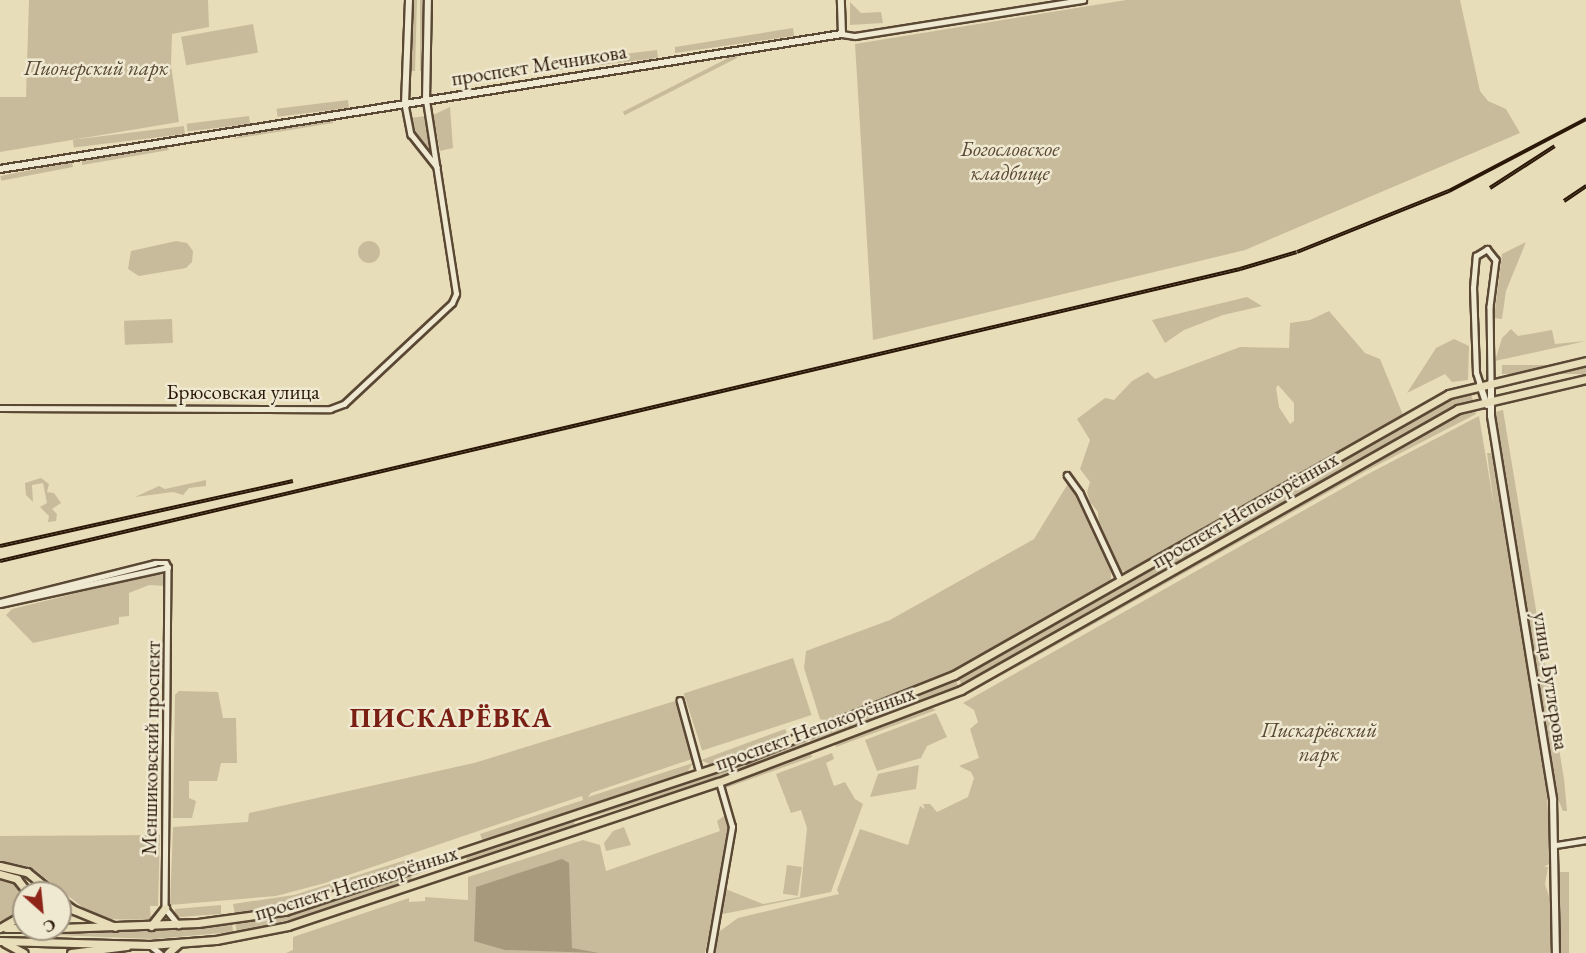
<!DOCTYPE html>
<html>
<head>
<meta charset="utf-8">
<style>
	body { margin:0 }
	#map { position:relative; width:1586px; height:953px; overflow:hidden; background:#e8ddb9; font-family:"EB Garamond",serif }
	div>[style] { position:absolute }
	.green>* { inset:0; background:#c8bb9b; transform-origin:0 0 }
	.round { border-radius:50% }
	.water>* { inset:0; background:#a79a7c }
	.roads { filter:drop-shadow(2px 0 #5a4834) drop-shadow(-2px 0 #5a4834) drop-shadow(0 2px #5a4834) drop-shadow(0 -2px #5a4834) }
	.street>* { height:4.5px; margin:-2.25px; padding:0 2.25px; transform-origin:2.25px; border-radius:2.25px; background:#f0e9d2 }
	.secondary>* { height:6px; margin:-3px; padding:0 3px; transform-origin:3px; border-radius:3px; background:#f0e9d2 }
	.primary>* { height:7px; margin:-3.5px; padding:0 3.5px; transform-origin:3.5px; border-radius:3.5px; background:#e8ddb9 }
	.rail>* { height:4px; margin-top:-2px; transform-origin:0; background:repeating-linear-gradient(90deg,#f0e9d2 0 4.5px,#2a1707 0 9px); box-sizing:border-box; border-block:2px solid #2a1707 }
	span { translate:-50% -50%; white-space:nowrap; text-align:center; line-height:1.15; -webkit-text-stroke:5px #f0e9d2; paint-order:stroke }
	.street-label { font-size:21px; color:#2a1707 }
	.park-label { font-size:21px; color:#594833; font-style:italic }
	.district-label { font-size:27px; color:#7a1f14; font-weight:700; letter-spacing:1.5px }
	.north { position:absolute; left:12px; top:881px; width:60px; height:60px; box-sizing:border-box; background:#f0e9d2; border:2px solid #a19581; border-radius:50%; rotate:153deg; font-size:16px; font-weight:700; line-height:24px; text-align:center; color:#2a1707 }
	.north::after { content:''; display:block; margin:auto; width:21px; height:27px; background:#8f2418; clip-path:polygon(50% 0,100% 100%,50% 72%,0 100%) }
</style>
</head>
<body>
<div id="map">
	<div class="green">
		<i style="clip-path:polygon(29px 0,208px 0,209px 27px,172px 34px,171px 65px,179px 122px,0 152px,0 97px,26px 97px)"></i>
		<i style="clip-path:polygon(412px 0,417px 0,415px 71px,409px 71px)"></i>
		<i style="left:420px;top:0;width:6px;height:71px"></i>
		<i style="clip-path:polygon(1126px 0,1460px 0,1480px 91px,1488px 101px,1506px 109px,1520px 133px,1245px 250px,873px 340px,855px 44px)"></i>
		<i style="clip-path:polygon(850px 2px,861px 13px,881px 12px,883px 23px,850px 25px)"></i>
		<i style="left:253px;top:24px;width:29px;height:73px;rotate:80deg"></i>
		<i style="clip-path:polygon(793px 28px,794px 36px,675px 53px,675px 47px)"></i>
		<i style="left:657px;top:50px;width:8px;height:120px;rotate:83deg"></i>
		<i style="left:736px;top:54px;width:4px;height:127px;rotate:63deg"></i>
		<i style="left:348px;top:100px;width:8px;height:72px;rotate:83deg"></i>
		<i style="clip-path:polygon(450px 107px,453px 148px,440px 151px,433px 115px)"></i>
		<i style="left:249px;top:116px;width:8px;height:63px;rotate:83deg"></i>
		<i style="clip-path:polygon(426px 116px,433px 152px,432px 154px,413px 133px,410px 118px)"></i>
		<i style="clip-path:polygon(333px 119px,333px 123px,233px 139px,247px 133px)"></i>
		<i style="left:184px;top:126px;width:8px;height:112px;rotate:83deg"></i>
		<i style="clip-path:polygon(167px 146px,169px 150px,82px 165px,82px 160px)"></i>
		<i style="left:72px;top:162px;width:5px;height:73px;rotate:79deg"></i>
		<i style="clip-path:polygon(176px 241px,187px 243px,193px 251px,192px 262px,186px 268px,139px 276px,128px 269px,131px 251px)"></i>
		<i class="round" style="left:358px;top:241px;width:22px;height:22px"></i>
		<i style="clip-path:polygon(1526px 242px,1506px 291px,1502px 319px,1494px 318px,1502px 254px)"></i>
		<i style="clip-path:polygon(1247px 297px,1262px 306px,1223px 315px,1184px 330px,1165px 343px,1152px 320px)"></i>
		<i style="clip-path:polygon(evenodd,1329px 311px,1365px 353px,1380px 359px,1403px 415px,1129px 572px,1121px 571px,1099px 527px,1098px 512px,1090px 502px,1087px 492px,1090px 482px,1080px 469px,1090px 440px,1077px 419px,1105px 398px,1114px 400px,1132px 381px,1148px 372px,1155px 379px,1240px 347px,1289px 348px,1290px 323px,1310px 320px,1329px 311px,1278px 385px,1294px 403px,1294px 421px,1290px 424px,1279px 407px,1276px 388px,1278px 385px)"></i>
		<i style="left:172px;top:319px;width:24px;height:48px;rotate:88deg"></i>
		<i style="clip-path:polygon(1511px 329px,1518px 336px,1552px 330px,1555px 344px,1586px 341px,1495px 361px,1502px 338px)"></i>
		<i style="clip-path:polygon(1454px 339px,1469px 346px,1468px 380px,1452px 382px,1445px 374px,1407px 393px,1436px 348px)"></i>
		<i style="left:1586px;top:365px;width:9px;height:84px;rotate:90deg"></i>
		<i style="clip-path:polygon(1470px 391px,1473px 400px,1444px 412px,1209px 546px,1203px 544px,1204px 538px,1440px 404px)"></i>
		<i style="clip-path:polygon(1474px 408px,1476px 414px,1366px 471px,994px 680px,1445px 420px)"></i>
		<i style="clip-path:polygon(1503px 410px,1564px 779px,1567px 811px,1563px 811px,1557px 797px,1495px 412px)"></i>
		<i style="clip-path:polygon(1479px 416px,1494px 506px,1487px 453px,1493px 453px,1546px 783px,1551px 853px,1549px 864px,1544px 867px,1548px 867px,1545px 884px,1551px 903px,1552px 953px,711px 953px,713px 936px,738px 918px,839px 894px,837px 890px,860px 829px,908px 845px,920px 806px,925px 809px,923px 804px,930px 804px,937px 812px,968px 797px,974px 778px,971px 772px,959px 766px,979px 758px,970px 729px,978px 722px,974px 710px,963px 703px,1368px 474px)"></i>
		<i style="clip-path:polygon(41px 478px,49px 484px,47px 492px,54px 493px,61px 503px,52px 509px,57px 514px,56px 521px,48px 522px,49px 516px,40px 507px,47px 503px,43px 483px,32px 485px,33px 502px,26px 495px,25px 483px)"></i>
		<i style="clip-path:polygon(206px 480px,206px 486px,189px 488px,183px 495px,173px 492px,135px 497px,159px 486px,165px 489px)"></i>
		<i style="clip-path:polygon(1069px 482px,1111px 572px,1111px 582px,955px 670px,828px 722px,820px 719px,804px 668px,806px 651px,890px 620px,1034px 539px)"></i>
		<i style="clip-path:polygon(1187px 548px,1194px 550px,1192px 556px,962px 686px,958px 677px)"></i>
		<i style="clip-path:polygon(162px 572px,166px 586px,149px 585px,129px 593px,129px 616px,119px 617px,119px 624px,33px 643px,6px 615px,12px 609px)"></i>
		<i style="left:793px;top:658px;width:60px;height:115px;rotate:72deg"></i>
		<i style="clip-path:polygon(955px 679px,959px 687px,811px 743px,809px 738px)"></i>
		<i style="clip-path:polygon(179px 691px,218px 692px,223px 718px,236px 718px,237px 763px,221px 763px,217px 781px,189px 781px,189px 798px,196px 801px,192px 818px,173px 818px,175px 695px)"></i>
		<i style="clip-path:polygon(675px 701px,692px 759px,591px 793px,588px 797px,693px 763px,686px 774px,483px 842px,480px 834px,583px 800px,582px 796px,325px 883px,276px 896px,170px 905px,173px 827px,248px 822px,249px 813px,474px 763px)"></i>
		<i style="clip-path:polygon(930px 707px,936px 710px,836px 747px,835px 743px)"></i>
		<i style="clip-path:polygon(936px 713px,947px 737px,927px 746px,921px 758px,877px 771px,865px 740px)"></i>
		<i style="clip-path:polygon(785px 729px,787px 733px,772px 743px,711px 765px,701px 760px)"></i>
		<i style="clip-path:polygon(806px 739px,808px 744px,718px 778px,588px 818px,590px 814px)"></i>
		<i style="clip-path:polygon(811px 752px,812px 757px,723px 789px,722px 785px)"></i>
		<i style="clip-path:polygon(832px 753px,834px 759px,826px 763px,834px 786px,845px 782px,855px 799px,863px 804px,831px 892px,718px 915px,723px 888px,763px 904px,800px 897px,807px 828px,801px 810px,791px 813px,776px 774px)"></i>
		<i style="clip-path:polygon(919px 765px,916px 789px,870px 797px,878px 774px)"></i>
		<i style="clip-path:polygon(727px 814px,730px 827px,705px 953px,286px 953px,293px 950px,293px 937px,409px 898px,409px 902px,425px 901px,425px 897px,468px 900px,468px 877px,583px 840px,600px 845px,606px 871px,720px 831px,717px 821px)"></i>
		<i style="clip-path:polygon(571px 821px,575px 823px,573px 826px,467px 862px,466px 856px)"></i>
		<i style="clip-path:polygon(624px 827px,631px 845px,606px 851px,604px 843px,613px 831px)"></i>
		<i style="clip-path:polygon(160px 835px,158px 906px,150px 906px,151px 920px,105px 919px,90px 913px,31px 867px,0 861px,0 836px)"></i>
		<i style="clip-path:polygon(409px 859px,412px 866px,333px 892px,235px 914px,233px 904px,294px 895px)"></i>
		<i style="left:787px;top:865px;width:15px;height:29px;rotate:8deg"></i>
		<i style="left:1560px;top:872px;width:9px;height:81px"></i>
		<i style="clip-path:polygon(408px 875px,412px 877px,410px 881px,315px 914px,237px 932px,235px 923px,313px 907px)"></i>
		<i style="clip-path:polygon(0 878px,16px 882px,24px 893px,23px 912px,0 921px)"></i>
		<i style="clip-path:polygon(221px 905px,221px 914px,180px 917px,175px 914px,175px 909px)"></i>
		<i style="clip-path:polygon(232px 923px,233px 932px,154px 939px,32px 934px)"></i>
	</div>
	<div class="water">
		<i style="clip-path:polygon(562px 859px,569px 863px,572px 948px,599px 953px,505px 950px,474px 941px,476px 887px)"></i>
	</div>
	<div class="roads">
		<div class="street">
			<i style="left:842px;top:34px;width:13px;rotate:9deg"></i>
			<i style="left:855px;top:36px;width:231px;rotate:-9deg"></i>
			<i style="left:405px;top:104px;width:31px;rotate:79deg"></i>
			<i style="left:411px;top:134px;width:42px;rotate:51.8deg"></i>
			<i style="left:1480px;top:385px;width:13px;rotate:-108deg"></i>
			<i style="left:1476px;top:373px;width:85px;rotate:-92deg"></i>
			<i style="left:1473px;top:288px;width:32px;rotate:-85deg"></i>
			<i style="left:1476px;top:256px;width:13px;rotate:-32deg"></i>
			<i style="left:1487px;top:249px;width:14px;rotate:51deg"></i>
			<i style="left:1496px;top:260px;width:47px;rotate:97.3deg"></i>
			<i style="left:1490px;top:307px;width:76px;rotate:89.2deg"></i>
			<i style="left:0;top:408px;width:330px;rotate:0.2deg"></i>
			<i style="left:330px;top:409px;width:15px;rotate:-20deg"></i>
			<i style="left:344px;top:404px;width:148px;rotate:-43.1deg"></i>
			<i style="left:452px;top:303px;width:10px;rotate:-66deg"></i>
			<i style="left:456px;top:294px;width:196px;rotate:-98.8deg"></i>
			<i style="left:1067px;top:475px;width:22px;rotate:54deg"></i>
			<i style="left:1080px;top:493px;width:97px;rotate:65deg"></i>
			<i style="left:168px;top:567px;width:341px;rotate:90.5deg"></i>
			<i style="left:165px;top:908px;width:22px;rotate:51deg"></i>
			<i style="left:0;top:602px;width:160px;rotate:-14.1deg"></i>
			<i style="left:155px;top:563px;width:11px"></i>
			<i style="left:166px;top:563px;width:4px;rotate:63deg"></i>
			<i style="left:0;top:604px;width:172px;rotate:-12.4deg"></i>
			<i style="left:680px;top:700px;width:76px;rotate:74.7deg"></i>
			<i style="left:1556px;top:845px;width:30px;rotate:-9deg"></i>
			<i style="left:150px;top:945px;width:13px;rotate:39deg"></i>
			<i style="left:710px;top:953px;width:128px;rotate:-80.1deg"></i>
			<i style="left:732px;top:827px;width:47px;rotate:-106.1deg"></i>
		</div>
		<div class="secondary">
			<i style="left:426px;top:100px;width:100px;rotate:-88.9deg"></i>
			<i style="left:405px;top:104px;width:104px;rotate:-87.8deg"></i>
			<i style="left:0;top:169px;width:853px;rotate:-9.11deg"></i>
			<i style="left:842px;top:34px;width:34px;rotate:-92deg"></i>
			<i style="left:1491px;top:383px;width:33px;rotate:90deg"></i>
			<i style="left:1491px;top:416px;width:389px;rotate:80.8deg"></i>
			<i style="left:1553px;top:800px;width:153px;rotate:88.9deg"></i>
			<i style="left:1480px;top:385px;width:21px;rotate:71deg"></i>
		</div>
		<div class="primary">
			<i style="left:0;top:866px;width:28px;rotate:13deg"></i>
			<i style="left:27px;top:872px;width:33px;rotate:39deg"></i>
			<i style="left:0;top:874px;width:18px;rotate:16deg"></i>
			<i style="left:17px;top:879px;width:18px;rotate:52deg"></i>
			<i style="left:60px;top:900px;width:17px;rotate:36deg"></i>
			<i style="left:74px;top:910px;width:44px;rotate:22.5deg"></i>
			<i style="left:151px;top:926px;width:23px;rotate:-52deg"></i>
			<i style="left:0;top:928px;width:28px;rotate:-30deg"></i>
			<i style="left:6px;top:928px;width:18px"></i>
			<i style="left:60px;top:928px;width:138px;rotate:-2.1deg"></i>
			<i style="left:198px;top:923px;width:88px;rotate:-7.9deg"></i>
			<i style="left:285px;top:911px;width:483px;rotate:-18.4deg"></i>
			<i style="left:743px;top:759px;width:227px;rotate:-21.7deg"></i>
			<i style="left:954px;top:675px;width:569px;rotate:-29.58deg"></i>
			<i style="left:1449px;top:394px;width:141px;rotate:-13.5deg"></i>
			<i style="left:0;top:941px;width:150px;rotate:1.5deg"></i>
			<i style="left:150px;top:945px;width:66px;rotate:-4.3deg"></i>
			<i style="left:216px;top:940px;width:73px;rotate:-11deg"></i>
			<i style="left:288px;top:926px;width:454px;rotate:-18.5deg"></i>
			<i style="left:719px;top:782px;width:259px;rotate:-20.8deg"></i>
			<i style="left:961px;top:690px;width:571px;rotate:-29.48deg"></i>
			<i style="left:1458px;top:409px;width:131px;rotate:-13.2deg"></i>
			<i style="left:5px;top:943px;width:21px;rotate:28deg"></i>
			<i style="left:71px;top:953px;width:56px;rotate:-7.1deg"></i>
			<i style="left:168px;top:953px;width:13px;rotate:-42deg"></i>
		</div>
	</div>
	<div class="rail">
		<i style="left:1490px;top:188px;width:77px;rotate:-32.9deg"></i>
		<i style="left:1564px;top:201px;width:27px;rotate:-34deg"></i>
		<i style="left:0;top:546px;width:300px;rotate:-12.5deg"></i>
		<i style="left:0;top:561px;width:1274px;rotate:-13.25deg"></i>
		<i style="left:1240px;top:269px;width:59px;rotate:-16.6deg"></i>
		<i style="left:1297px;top:252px;width:164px;rotate:-21.9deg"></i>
		<i style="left:1449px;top:191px;width:155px;rotate:-27.7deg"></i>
	</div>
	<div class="street-label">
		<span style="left:539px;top:65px;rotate:-9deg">проспект Мечникова</span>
		<span style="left:243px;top:392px">Брюсовская улица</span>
		<span style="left:1245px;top:510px;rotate:-30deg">проспект Непокорённых</span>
		<span style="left:1551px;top:681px;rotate:81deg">улица Бутлерова</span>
		<span style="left:815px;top:728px;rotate:-20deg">проспект Непокорённых</span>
		<span style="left:151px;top:748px;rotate:-89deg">Меншиковский проспект</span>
		<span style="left:356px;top:883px;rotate:-17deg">проспект Непокорённых</span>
	</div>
	<div class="park-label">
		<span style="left:96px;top:68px">Пионерский парк</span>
		<span style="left:1010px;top:161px">Богословское<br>кладбище</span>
		<span style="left:1319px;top:742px">Пискарёвский<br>парк</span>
	</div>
	<div class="district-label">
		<span style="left:451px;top:718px">ПИСКАРЁВКА</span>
	</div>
	<div class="north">С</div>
</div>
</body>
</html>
